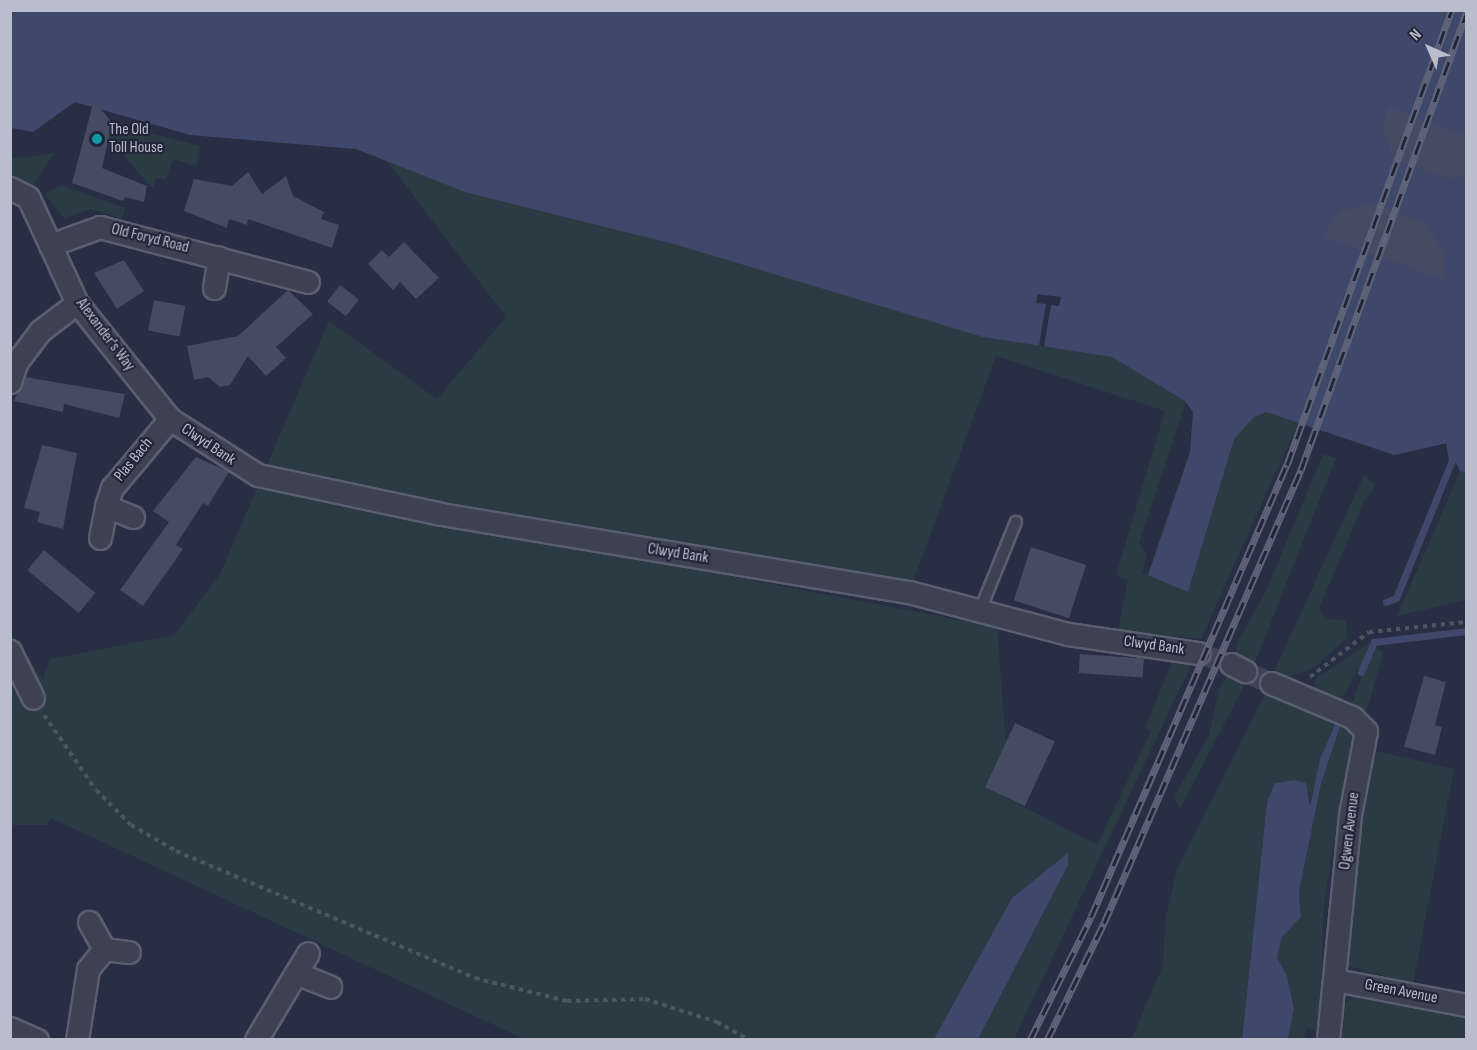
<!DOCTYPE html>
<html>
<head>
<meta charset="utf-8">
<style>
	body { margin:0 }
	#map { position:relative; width:1477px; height:1050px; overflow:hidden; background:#282e43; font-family:"Sofia Sans Condensed",sans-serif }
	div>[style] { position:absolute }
	.green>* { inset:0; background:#2a3b44 }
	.water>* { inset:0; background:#3f476b }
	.pier>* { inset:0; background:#282e43 }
	.stream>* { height:7px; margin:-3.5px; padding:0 3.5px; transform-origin:3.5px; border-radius:3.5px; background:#3f476b }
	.building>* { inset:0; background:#454b63; transform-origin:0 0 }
	.minor-tunnel>* { height:21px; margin-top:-10.5px; transform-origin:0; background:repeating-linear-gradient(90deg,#3e4358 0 21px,transparent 0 31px) }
	.path>* { height:4px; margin-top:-2px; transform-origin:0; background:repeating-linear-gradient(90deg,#495860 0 4.5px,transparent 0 9px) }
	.roads { filter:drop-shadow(2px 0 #5b5e70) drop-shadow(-2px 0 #5b5e70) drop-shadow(0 2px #5b5e70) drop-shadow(0 -2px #5b5e70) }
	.service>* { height:10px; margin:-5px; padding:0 5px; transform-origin:5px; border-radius:5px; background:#3d4152 }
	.minor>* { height:21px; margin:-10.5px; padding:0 10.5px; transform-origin:10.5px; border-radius:10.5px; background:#3d4152 }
	.rail>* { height:7px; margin-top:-3.5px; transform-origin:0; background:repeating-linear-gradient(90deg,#212538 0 14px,#5f6479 0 28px); box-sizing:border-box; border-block:2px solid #5f6479 }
	.dots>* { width:16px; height:16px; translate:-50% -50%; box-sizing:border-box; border:3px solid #212538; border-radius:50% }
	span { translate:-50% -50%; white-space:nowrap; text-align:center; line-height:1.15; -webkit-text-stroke:4.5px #212538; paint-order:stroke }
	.poi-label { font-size:16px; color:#babdcc }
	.left { translate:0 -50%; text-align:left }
	.street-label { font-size:16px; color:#babdcc }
	.frame { position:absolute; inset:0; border:12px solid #babdcc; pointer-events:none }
	.north { position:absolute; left:1399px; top:18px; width:60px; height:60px; -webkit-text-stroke:4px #212538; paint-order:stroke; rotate:315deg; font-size:16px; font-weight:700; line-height:24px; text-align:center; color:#babdcc }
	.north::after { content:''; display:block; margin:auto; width:21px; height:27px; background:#babdcc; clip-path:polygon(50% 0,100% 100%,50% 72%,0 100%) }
</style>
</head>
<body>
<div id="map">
	<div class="green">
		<i style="clip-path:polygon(evenodd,170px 100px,537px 150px,1298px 423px,1201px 639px,1118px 630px,1128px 580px,1116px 575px,1165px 411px,996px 356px,911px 587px,375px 493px,266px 467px,329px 321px,437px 399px,506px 317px,387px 161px,356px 149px,190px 135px,143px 121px,170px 100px,1186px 402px,1193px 412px,1190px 452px,1148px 574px,1142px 574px,1147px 554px,1139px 543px,1186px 402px)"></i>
		<i style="clip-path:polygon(112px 123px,200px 146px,196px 166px,173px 159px,166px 180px,156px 178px,153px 189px,109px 139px)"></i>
		<i style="clip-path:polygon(55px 153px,32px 186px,11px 178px,10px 159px)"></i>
		<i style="clip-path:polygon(61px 185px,125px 208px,122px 219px,90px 209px,64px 219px,45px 194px)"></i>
		<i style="clip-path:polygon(1466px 407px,1466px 600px,1397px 616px,1460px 472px,1449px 442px)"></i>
		<i style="clip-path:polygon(1323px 454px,1336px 458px,1256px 660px,1249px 665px,1234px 659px,1237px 643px,1266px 591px)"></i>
		<i style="clip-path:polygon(1364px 475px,1374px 483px,1373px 491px,1365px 499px,1319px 609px,1326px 619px,1346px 620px,1347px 638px,1312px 669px,1283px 679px,1272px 676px)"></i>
		<i style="clip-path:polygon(258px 486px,997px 627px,1006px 744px,986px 787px,1097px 845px,1151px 731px,1145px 728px,1172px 662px,1120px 655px,1121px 647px,1195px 657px,1014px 1039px,526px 1040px,51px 818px,47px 825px,11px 825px,10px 631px,43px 680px,50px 659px,174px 635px,220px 574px)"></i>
		<i style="clip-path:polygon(1369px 643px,1383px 653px,1366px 714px,1350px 708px,1366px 665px,1357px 670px,1340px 704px,1315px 691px,1314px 680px)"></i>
		<i style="clip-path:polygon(1229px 673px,1245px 684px,1180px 809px,1174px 797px,1209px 735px,1219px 688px)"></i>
		<i style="clip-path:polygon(1267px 690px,1338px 718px,1320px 759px,1310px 807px,1309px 795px,1267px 801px,1242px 1039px,1131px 1040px,1163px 965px,1165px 920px,1177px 869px)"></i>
		<i style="clip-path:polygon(1342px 721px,1354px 724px,1356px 748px,1347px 764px,1324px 904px,1320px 1026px,1316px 1031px,1306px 1027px,1304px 1039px,1288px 1039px,1294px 1009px,1277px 958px,1282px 937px,1301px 917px,1299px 892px,1321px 784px)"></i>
		<i style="clip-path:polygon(1376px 751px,1454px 769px,1413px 984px,1345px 965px,1349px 897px)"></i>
		<i style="clip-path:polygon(1357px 994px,1466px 1015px,1466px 1039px,1336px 1040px,1340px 1007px)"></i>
	</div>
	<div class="water">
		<i style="clip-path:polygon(10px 11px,1466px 11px,1466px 471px,1460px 472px,1448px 443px,1394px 455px,1266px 412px,1254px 417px,1234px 439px,1188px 592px,1148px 575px,1190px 452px,1193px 412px,1185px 401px,1112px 357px,983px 337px,674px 244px,465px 192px,356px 149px,190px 135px,75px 102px,33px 132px,11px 128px)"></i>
		<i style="clip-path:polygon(1338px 718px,1342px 721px,1321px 784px,1299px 892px,1301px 917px,1282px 937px,1277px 958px,1287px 976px,1294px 1009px,1288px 1039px,1242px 1040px,1267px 802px,1275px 783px,1294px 780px,1306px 783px,1310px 807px,1320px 759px)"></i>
		<i style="clip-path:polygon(1068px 853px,1068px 865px,978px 1039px,934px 1039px,1012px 898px)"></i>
	</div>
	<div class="pier">
		<i style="clip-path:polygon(1038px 294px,1061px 297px,1059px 306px,1051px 305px,1044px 347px,1039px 346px,1046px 304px,1036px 303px)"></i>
	</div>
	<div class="stream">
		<i style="left:1386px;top:602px;width:11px;rotate:-22deg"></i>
		<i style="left:1396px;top:598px;width:149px;rotate:-67.9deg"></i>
		<i style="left:1452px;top:460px;width:18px;rotate:-99deg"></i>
		<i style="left:1361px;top:672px;width:33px;rotate:-67deg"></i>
		<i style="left:1374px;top:642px;width:93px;rotate:-6.8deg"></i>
	</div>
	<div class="building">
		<i style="clip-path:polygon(94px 100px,112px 123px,102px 168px,147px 186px,144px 202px,125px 197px,123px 201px,72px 183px)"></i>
		<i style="clip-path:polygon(1388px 107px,1467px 136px,1467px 177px,1444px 178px,1395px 160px,1382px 130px)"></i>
		<i style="clip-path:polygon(248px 172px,262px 194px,286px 176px,293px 196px,324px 212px,321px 219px,339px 225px,332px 248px,248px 219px,247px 225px,229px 219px,227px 228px,184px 211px,194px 179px,232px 186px)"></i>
		<i style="clip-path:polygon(1373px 203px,1425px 223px,1444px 251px,1444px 280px,1322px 236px,1339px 212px)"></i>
		<i style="clip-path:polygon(404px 242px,439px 278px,416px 299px,400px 282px,393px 290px,368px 264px,382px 250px,389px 257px)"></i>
		<i style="clip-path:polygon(124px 260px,144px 291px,117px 309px,94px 273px)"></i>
		<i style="left:340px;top:285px;width:24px;height:21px;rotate:38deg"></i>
		<i style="clip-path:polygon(288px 290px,313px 314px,276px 347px,286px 358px,266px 376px,248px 356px,230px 385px,220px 387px,208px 377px,194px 380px,187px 346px,238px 336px)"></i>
		<i style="left:154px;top:300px;width:32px;height:31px;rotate:11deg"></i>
		<i style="clip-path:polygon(25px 377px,125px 394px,119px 418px,64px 404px,63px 412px,14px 401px)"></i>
		<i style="clip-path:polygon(42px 445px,77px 453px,63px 529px,37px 522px,40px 512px,24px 508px)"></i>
		<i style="clip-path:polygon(196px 457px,229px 472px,208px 506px,203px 503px,176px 545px,183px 549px,143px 606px,120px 590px,169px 522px,153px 511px)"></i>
		<i style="left:1031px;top:547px;width:58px;height:56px;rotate:18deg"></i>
		<i style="left:44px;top:550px;width:67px;height:26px;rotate:40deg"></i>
		<i style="left:1080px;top:654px;width:64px;height:19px;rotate:4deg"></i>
		<i style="clip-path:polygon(1424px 676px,1446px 682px,1435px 725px,1442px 727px,1435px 755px,1404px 747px)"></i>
		<i style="left:1015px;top:723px;width:44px;height:71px;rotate:25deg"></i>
	</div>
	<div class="minor-tunnel">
		<i style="left:1199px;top:653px;width:34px;rotate:19deg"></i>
		<i style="left:1245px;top:671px;width:29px;rotate:25deg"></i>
	</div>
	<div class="path">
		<i style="left:1310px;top:677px;width:74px;rotate:-37.3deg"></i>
		<i style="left:1369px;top:632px;width:98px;rotate:-5.9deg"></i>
		<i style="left:44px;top:715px;width:91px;rotate:55.3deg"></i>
		<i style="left:96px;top:790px;width:49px;rotate:45deg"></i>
		<i style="left:131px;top:825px;width:52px;rotate:30deg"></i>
		<i style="left:176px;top:851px;width:325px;rotate:23deg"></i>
		<i style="left:475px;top:978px;width:95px;rotate:14deg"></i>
		<i style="left:567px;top:1001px;width:78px;rotate:-1.5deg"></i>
		<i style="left:645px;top:999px;width:76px;rotate:17.7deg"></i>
		<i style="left:717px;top:1022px;width:38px;rotate:29deg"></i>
	</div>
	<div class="roads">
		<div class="service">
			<i style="left:981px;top:608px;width:93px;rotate:-67.9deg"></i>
		</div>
		<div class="minor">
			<i style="left:10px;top:188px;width:20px;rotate:27deg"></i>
			<i style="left:28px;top:197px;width:117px;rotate:65.2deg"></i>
			<i style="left:77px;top:303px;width:149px;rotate:51.3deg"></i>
			<i style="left:170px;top:419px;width:104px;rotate:32.5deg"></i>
			<i style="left:258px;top:475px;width:187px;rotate:12deg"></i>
			<i style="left:441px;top:514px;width:474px;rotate:9.5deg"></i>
			<i style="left:909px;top:592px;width:164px;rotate:14.8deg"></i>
			<i style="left:1068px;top:634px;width:132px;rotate:8.3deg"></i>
			<i style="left:50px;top:245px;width:53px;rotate:-19.8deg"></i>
			<i style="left:100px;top:227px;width:215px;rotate:14.8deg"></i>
			<i style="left:214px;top:288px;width:31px;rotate:-81deg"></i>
			<i style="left:10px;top:382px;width:20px;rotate:-72deg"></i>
			<i style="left:16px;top:363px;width:40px;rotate:-53deg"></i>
			<i style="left:40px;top:331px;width:46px;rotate:-37.1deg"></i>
			<i style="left:133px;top:517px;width:29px;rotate:-158deg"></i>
			<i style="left:106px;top:506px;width:19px;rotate:-72deg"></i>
			<i style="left:112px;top:488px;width:90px;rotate:-50deg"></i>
			<i style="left:100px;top:538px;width:33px;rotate:-79deg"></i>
			<i style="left:10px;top:651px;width:52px;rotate:63.9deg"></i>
			<i style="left:1231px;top:664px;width:16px;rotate:27deg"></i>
			<i style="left:1271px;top:683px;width:88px;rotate:22.8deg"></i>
			<i style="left:1352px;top:717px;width:20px;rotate:45deg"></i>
			<i style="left:1366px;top:731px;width:86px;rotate:100.8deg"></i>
			<i style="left:1350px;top:815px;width:226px;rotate:95.6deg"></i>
			<i style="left:104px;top:949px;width:25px;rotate:7deg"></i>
			<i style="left:296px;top:973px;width:23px;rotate:-59deg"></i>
			<i style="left:1335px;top:980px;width:133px;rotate:10.8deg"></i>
			<i style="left:10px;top:1028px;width:30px;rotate:24deg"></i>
			<i style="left:77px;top:1040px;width:72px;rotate:-81.2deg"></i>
			<i style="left:88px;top:969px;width:26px;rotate:-51deg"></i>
			<i style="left:104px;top:949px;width:31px;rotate:-119deg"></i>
			<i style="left:256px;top:1040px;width:78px;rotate:-59.2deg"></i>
			<i style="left:296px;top:973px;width:37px;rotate:22deg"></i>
		</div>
	</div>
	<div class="rail">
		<i style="left:1030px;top:1040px;width:137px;rotate:-63.6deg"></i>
		<i style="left:1091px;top:917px;width:493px;rotate:-66.6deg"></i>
		<i style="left:1287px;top:465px;width:484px;rotate:-70.1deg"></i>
		<i style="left:1047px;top:1040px;width:130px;rotate:-64deg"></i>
		<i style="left:1104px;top:923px;width:494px;rotate:-66.5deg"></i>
		<i style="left:1301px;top:470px;width:486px;rotate:-70.1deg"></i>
	</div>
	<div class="dots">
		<i style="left:97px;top:139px;background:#0f9aa8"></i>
	</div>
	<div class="poi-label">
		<span class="left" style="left:109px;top:139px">The Old<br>Toll House</span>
	</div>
	<div class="street-label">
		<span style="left:150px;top:239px;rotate:14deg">Old Foryd Road</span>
		<span style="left:105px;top:335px;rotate:53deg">Alexander's Way</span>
		<span style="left:208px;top:445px;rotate:34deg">Clwyd Bank</span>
		<span style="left:134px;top:460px;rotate:-51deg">Plas Bach</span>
		<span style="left:678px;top:554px;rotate:9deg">Clwyd Bank</span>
		<span style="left:1154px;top:646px;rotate:8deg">Clwyd Bank</span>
		<span style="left:1350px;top:831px;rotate:-83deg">Ogwen Avenue</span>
		<span style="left:1401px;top:992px;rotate:11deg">Green Avenue</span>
	</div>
	<div class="frame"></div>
	<div class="north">N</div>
</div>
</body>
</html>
